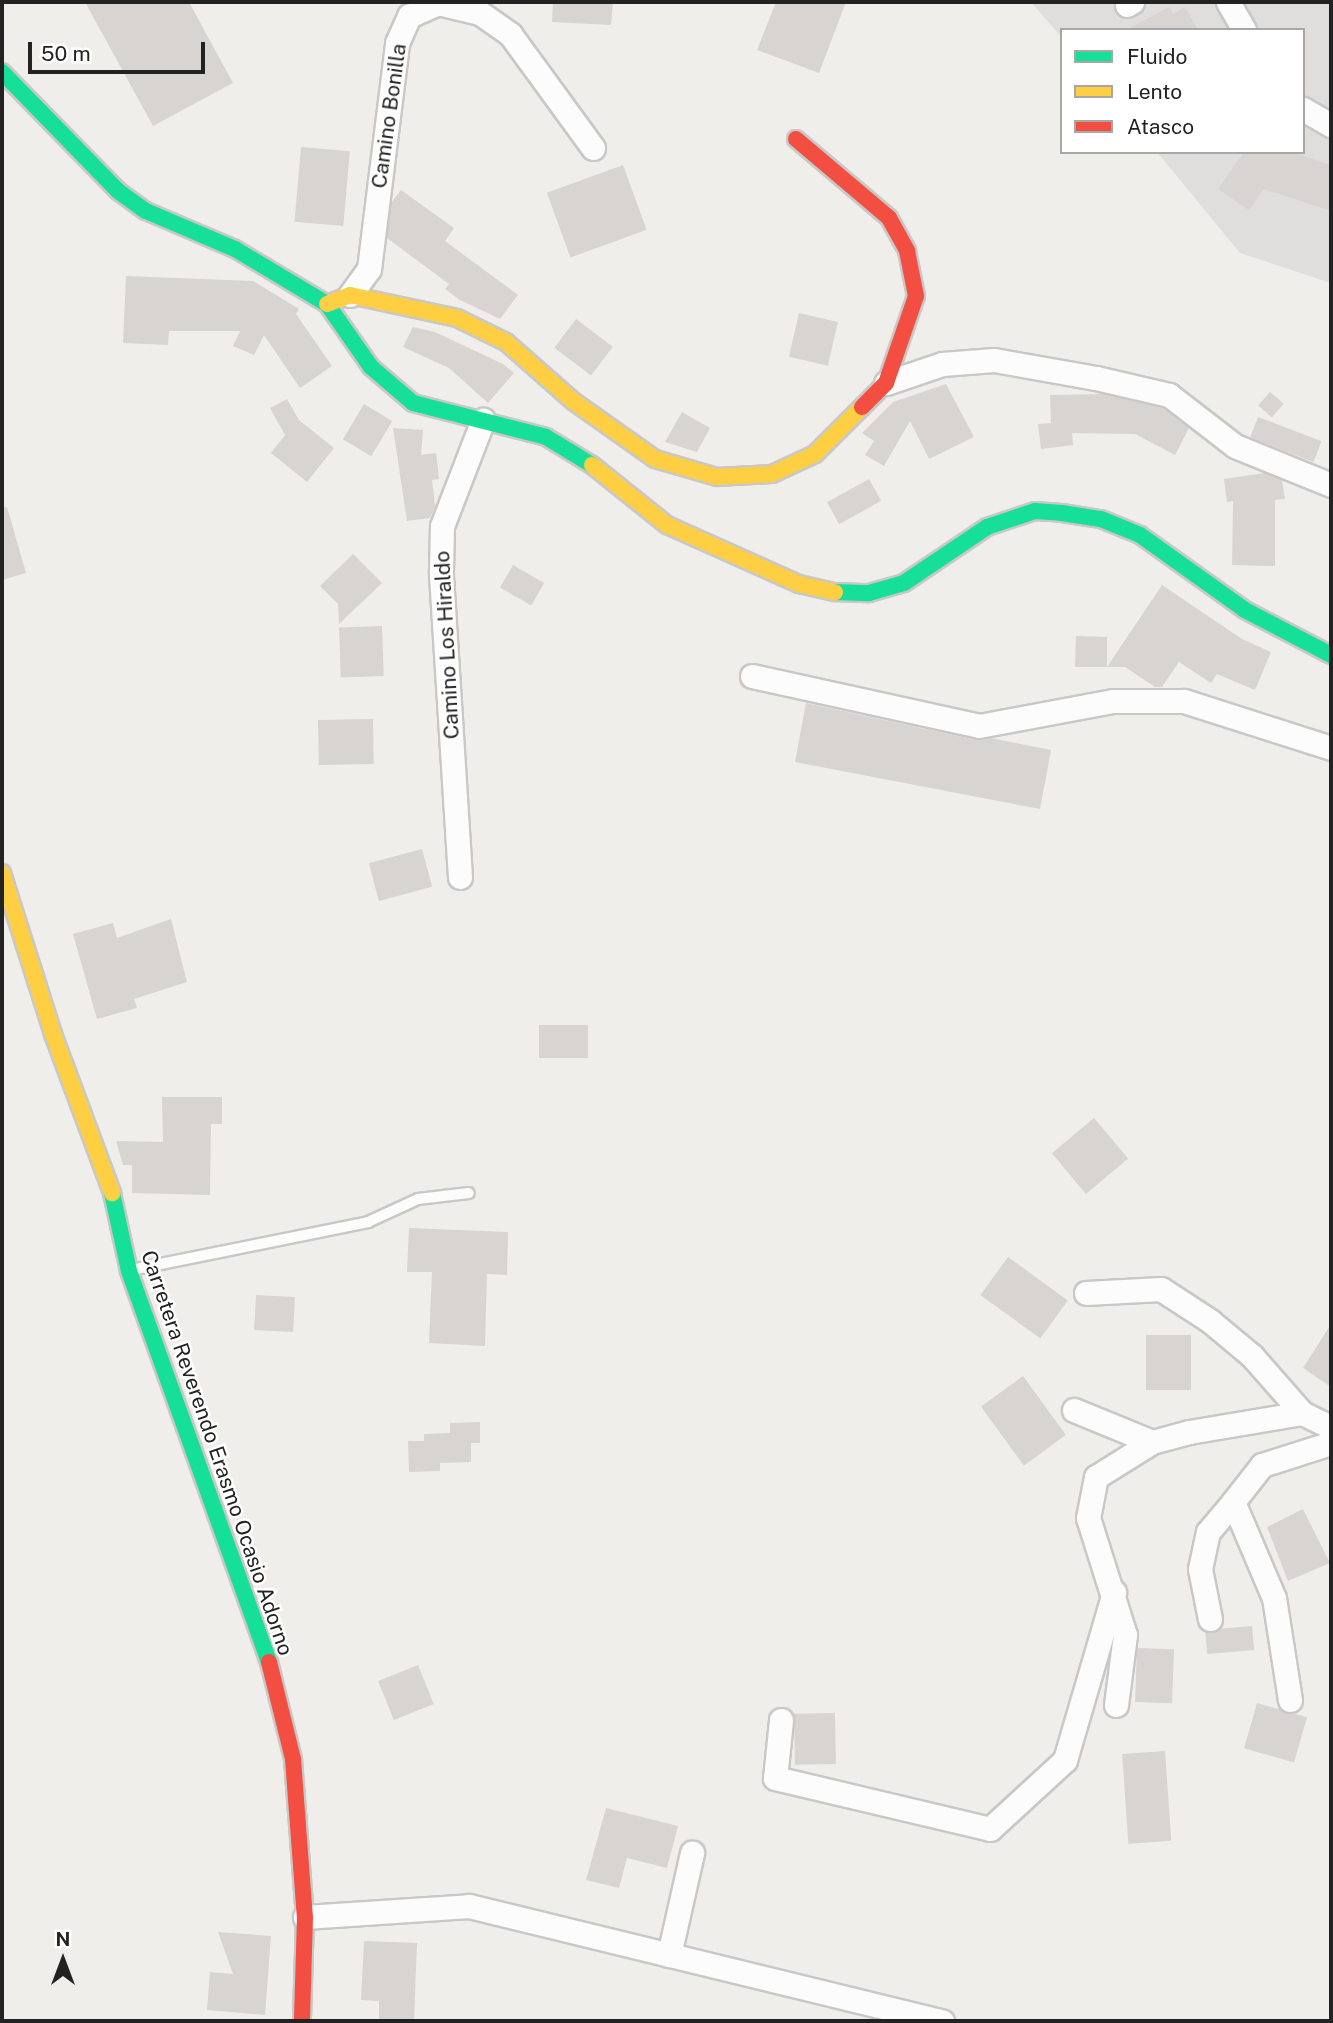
<!DOCTYPE html>
<html>
<head>
<meta charset="utf-8">
<style>
	body { margin:0 }
	#map { position:relative; width:1333px; height:2023px; overflow:hidden; background:#f0eeeb; font-family:"Public Sans",sans-serif }
	div>[style] { position:absolute }
	.residential>* { inset:0; background:#dfdedc }
	.building>* { inset:0; background:#d7d4d2; transform-origin:0 0 }
	.roads { filter:drop-shadow(2px 0 #c9c8c7) drop-shadow(-2px 0 #c9c8c7) drop-shadow(0 2px #c9c8c7) drop-shadow(0 -2px #c9c8c7) }
	.lane>* { height:10px; margin:-5px; padding:0 5px; transform-origin:5px; border-radius:5px; background:#fdfcfc }
	.street>* { height:23px; margin:-11.5px; padding:0 11.5px; transform-origin:11.5px; border-radius:11.5px; background:#fdfcfc }
	.fast>* { height:16px; margin:-8px; padding:0 8px; transform-origin:8px; border-radius:8px; background:#16e098 }
	.slow>* { height:16px; margin:-8px; padding:0 8px; transform-origin:8px; border-radius:8px; background:#ffcf43 }
	.jam>* { height:16px; margin:-8px; padding:0 8px; transform-origin:8px; border-radius:8px; background:#f24e42 }
	span { translate:-50% -50%; white-space:nowrap; text-align:center; line-height:1.15; -webkit-text-stroke:5px #fff; paint-order:stroke }
	.street-label { font-size:21px; color:#222 }
	.frame { position:absolute; inset:0; border:4px solid #222; pointer-events:none }
	.legend { position:absolute; left:1060px; top:28px; width:245px; height:126px; box-sizing:border-box; background:#fff; border:2px solid #a7a7a7; margin:0; padding:9px 12px; list-style:none; font-size:21px; color:#222 }
	.legend li { display:flex; align-items:center; gap:14px; height:35px }
	.legend b { width:35px; border:2px solid #a7a7a7 }
	.north { position:absolute; left:28px; top:1925px; width:70px; height:70px; -webkit-text-stroke:5px #fff; paint-order:stroke; rotate:0deg; font-size:19px; font-weight:700; line-height:28px; text-align:center; color:#222 }
	.north::after { content:''; display:block; margin:auto; width:24px; height:32px; background:#222; clip-path:polygon(50% 0,100% 100%,50% 72%,0 100%) }
	.scale { position:absolute; left:28px; top:42px; width:177px; height:32px; box-sizing:border-box; border:4px solid #222; border-top:0; padding-left:9px; font-size:21px; line-height:24px; white-space:nowrap; color:#222; -webkit-text-stroke:5px #fff; paint-order:stroke }
</style>
</head>
<body>
<div id="map">
	<div class="residential">
		<i style="clip-path:polygon(1031px 2px,1331px 2px,1331px 283px,1240px 253px,1157px 152px,1303px 152px,1303px 30px,1062px 30px,1062px 38px)"></i>
	</div>
	<div class="building">
		<i style="clip-path:polygon(85px 2px,189px 2px,233px 83px,153px 126px)"></i>
		<i style="clip-path:polygon(553px 2px,613px 2px,611px 25px,552px 22px)"></i>
		<i style="clip-path:polygon(776px 2px,846px 2px,819px 73px,757px 50px)"></i>
		<i style="clip-path:polygon(1169px 7px,1173px 14px,1185px 7px,1198px 30px,1126px 30px)"></i>
		<i style="left:301px;top:147px;width:49px;height:75px;rotate:5deg"></i>
		<i style="clip-path:polygon(1244px 152px,1291px 152px,1331px 165px,1331px 211px,1264px 189px,1249px 210px,1218px 189px)"></i>
		<i style="left:623px;top:165px;width:69px;height:81px;rotate:70deg"></i>
		<i style="clip-path:polygon(401px 190px,454px 228px,445px 241px,518px 295px,500px 319px,460px 300px,445px 289px,449px 284px,387px 238px,391px 203px)"></i>
		<i style="clip-path:polygon(126px 276px,253px 281px,299px 309px,296px 314px,332px 366px,300px 388px,264px 335px,254px 355px,233px 346px,240px 331px,169px 331px,168px 345px,123px 343px)"></i>
		<i style="left:799px;top:313px;width:40px;height:45px;rotate:13deg"></i>
		<i style="left:576px;top:319px;width:46px;height:36px;rotate:37deg"></i>
		<i style="clip-path:polygon(413px 327px,435px 332px,503px 364px,514px 373px,488px 403px,449px 368px,403px 347px)"></i>
		<i style="clip-path:polygon(946px 384px,974px 437px,929px 459px,910px 421px,884px 466px,865px 455px,874px 441px,862px 433px,893px 402px)"></i>
		<i style="left:1270px;top:392px;width:18px;height:18px;rotate:41deg"></i>
		<i style="clip-path:polygon(1103px 394px,1162px 408px,1189px 428px,1175px 455px,1135px 434px,1072px 433px,1073px 445px,1041px 449px,1038px 424px,1051px 423px,1050px 395px)"></i>
		<i style="clip-path:polygon(287px 399px,299px 420px,334px 448px,307px 482px,271px 453px,285px 435px,270px 408px)"></i>
		<i style="left:364px;top:404px;width:33px;height:41px;rotate:31deg"></i>
		<i style="clip-path:polygon(682px 412px,710px 428px,697px 452px,665px 442px)"></i>
		<i style="left:1258px;top:417px;width:68px;height:22px;rotate:21deg"></i>
		<i style="clip-path:polygon(393px 428px,423px 430px,421px 455px,436px 453px,439px 479px,432px 480px,435px 506px,430px 518px,407px 521px)"></i>
		<i style="clip-path:polygon(1265px 473px,1282px 480px,1285px 499px,1275px 500px,1275px 566px,1232px 565px,1233px 501px,1227px 502px,1224px 479px)"></i>
		<i style="left:869px;top:479px;width:25px;height:48px;rotate:61deg"></i>
		<i style="clip-path:polygon(7px 507px,26px 573px,2px 580px,2px 508px)"></i>
		<i style="clip-path:polygon(353px 554px,382px 583px,339px 624px,338px 604px,320px 586px)"></i>
		<i style="left:513px;top:565px;width:36px;height:26px;rotate:30deg"></i>
		<i style="clip-path:polygon(1162px 585px,1242px 639px,1271px 652px,1255px 690px,1217px 674px,1211px 683px,1179px 662px,1162px 687px,1155px 687px,1125px 667px,1075px 667px,1076px 636px,1107px 637px,1107px 667px)"></i>
		<i style="left:382px;top:626px;width:50px;height:43px;rotate:88deg"></i>
		<i style="clip-path:polygon(806px 703px,976px 740px,991px 738px,1051px 750px,1040px 809px,795px 762px)"></i>
		<i style="left:373px;top:719px;width:45px;height:55px;rotate:89deg"></i>
		<i style="left:422px;top:849px;width:39px;height:55px;rotate:75deg"></i>
		<i style="clip-path:polygon(171px 919px,187px 982px,134px 999px,137px 1008px,97px 1019px,73px 934px,113px 923px,117px 938px)"></i>
		<i style="left:539px;top:1025px;width:49px;height:33px"></i>
		<i style="clip-path:polygon(162px 1097px,222px 1097px,222px 1124px,211px 1124px,210px 1195px,132px 1193px,132px 1165px,123px 1165px,116px 1141px,163px 1142px)"></i>
		<i style="left:1094px;top:1118px;width:53px;height:55px;rotate:50deg"></i>
		<i style="clip-path:polygon(409px 1228px,508px 1232px,507px 1275px,487px 1274px,485px 1346px,429px 1343px,432px 1272px,407px 1272px)"></i>
		<i style="left:1008px;top:1257px;width:74px;height:47px;rotate:36deg"></i>
		<i style="left:256px;top:1295px;width:39px;height:35px;rotate:3deg"></i>
		<i style="clip-path:polygon(1331px 1324px,1331px 1387px,1303px 1368px)"></i>
		<i style="left:1146px;top:1335px;width:45px;height:55px"></i>
		<i style="left:1023px;top:1376px;width:73px;height:52px;rotate:54deg"></i>
		<i style="clip-path:polygon(480px 1422px,480px 1443px,471px 1443px,471px 1462px,440px 1463px,440px 1471px,409px 1472px,408px 1441px,424px 1441px,424px 1434px,450px 1433px,450px 1423px)"></i>
		<i style="clip-path:polygon(1303px 1509px,1330px 1563px,1288px 1581px,1267px 1527px)"></i>
		<i style="left:1252px;top:1626px;width:24px;height:47px;rotate:85deg"></i>
		<i style="left:1137px;top:1648px;width:37px;height:54px;rotate:2deg"></i>
		<i style="left:418px;top:1665px;width:42px;height:43px;rotate:68deg"></i>
		<i style="left:1257px;top:1703px;width:52px;height:47px;rotate:16deg"></i>
		<i style="left:835px;top:1713px;width:51px;height:41px;rotate:89deg"></i>
		<i style="left:1165px;top:1751px;width:90px;height:43px;rotate:86deg"></i>
		<i style="clip-path:polygon(606px 1808px,678px 1826px,667px 1868px,627px 1858px,619px 1888px,586px 1880px)"></i>
		<i style="clip-path:polygon(218px 1932px,271px 1936px,265px 2015px,207px 2010px,210px 1972px,233px 1974px)"></i>
		<i style="clip-path:polygon(364px 1941px,417px 1943px,414px 2021px,379px 2021px,379px 2001px,361px 2000px)"></i>
	</div>
	<div class="roads">
		<div class="lane">
			<i style="left:131px;top:1270px;width:242px;rotate:-11.4deg"></i>
			<i style="left:368px;top:1222px;width:55px;rotate:-24.7deg"></i>
			<i style="left:418px;top:1199px;width:51px;rotate:-6.7deg"></i>
		</div>
		<div class="street">
			<i style="left:1228px;top:2px;width:32px;rotate:60deg"></i>
			<i style="left:1127px;top:5px;width:6px;rotate:-31deg"></i>
			<i style="left:1303px;top:109px;width:32px;rotate:30deg"></i>
			<i style="left:350px;top:295px;width:32px;rotate:-54deg"></i>
			<i style="left:369px;top:269px;width:228px;rotate:-82.9deg"></i>
			<i style="left:397px;top:43px;width:30px;rotate:-66deg"></i>
			<i style="left:409px;top:16px;width:32px;rotate:-24deg"></i>
			<i style="left:438px;top:3px;width:43px;rotate:13.4deg"></i>
			<i style="left:480px;top:13px;width:37px;rotate:35deg"></i>
			<i style="left:510px;top:34px;width:141px;rotate:53.9deg"></i>
			<i style="left:886px;top:383px;width:59px;rotate:-18.7deg"></i>
			<i style="left:942px;top:364px;width:52px;rotate:-4.4deg"></i>
			<i style="left:994px;top:360px;width:104px;rotate:10deg"></i>
			<i style="left:1096px;top:378px;width:75px;rotate:13.1deg"></i>
			<i style="left:1169px;top:395px;width:83px;rotate:37.7deg"></i>
			<i style="left:1235px;top:446px;width:104px;rotate:22.1deg"></i>
			<i style="left:752px;top:676px;width:232px;rotate:12.4deg"></i>
			<i style="left:979px;top:726px;width:136px;rotate:-10.6deg"></i>
			<i style="left:1113px;top:701px;width:71px"></i>
			<i style="left:1184px;top:701px;width:154px;rotate:17.7deg"></i>
			<i style="left:460px;top:877px;width:306px;rotate:-93.6deg"></i>
			<i style="left:441px;top:572px;width:46px;rotate:-88.8deg"></i>
			<i style="left:442px;top:526px;width:114px;rotate:-68.9deg"></i>
			<i style="left:1086px;top:1293px;width:75px;rotate:-3.1deg"></i>
			<i style="left:1161px;top:1289px;width:59px;rotate:33.1deg"></i>
			<i style="left:1210px;top:1321px;width:55px;rotate:39.8deg"></i>
			<i style="left:1252px;top:1356px;width:76px;rotate:48.7deg"></i>
			<i style="left:1074px;top:1410px;width:84px;rotate:22.3deg"></i>
			<i style="left:1210px;top:1619px;width:51px;rotate:-101.3deg"></i>
			<i style="left:1200px;top:1569px;width:38px;rotate:-78deg"></i>
			<i style="left:1208px;top:1532px;width:39px;rotate:-50deg"></i>
			<i style="left:1290px;top:1700px;width:103px;rotate:-98.9deg"></i>
			<i style="left:1274px;top:1598px;width:104px;rotate:-113.1deg"></i>
			<i style="left:1233px;top:1502px;width:47px;rotate:-51.9deg"></i>
			<i style="left:1262px;top:1465px;width:72px;rotate:-17.7deg"></i>
			<i style="left:1116px;top:1705px;width:71px;rotate:-82.7deg"></i>
			<i style="left:1125px;top:1635px;width:123px;rotate:-107.5deg"></i>
			<i style="left:1088px;top:1518px;width:42px;rotate:-79deg"></i>
			<i style="left:1096px;top:1477px;width:66px;rotate:-32deg"></i>
			<i style="left:1152px;top:1442px;width:38px;rotate:-15deg"></i>
			<i style="left:1189px;top:1432px;width:115px;rotate:-9.5deg"></i>
			<i style="left:1302px;top:1413px;width:32px;rotate:26deg"></i>
			<i style="left:781px;top:1720px;width:58px;rotate:95.9deg"></i>
			<i style="left:775px;top:1778px;width:221px;rotate:13.3deg"></i>
			<i style="left:990px;top:1829px;width:102px;rotate:-42.6deg"></i>
			<i style="left:1065px;top:1760px;width:175px;rotate:-73.7deg"></i>
			<i style="left:305px;top:1917px;width:164px;rotate:-3.8deg"></i>
			<i style="left:469px;top:1906px;width:487px;rotate:13.7deg"></i>
			<i style="left:669px;top:1955px;width:105px;rotate:-77.3deg"></i>
		</div>
		<div class="fast">
			<i style="left:2px;top:72px;width:166px;rotate:45.7deg"></i>
			<i style="left:118px;top:191px;width:34px;rotate:36deg"></i>
			<i style="left:146px;top:211px;width:97px;rotate:23.1deg"></i>
			<i style="left:235px;top:249px;width:107px;rotate:30.9deg"></i>
			<i style="left:327px;top:304px;width:77px;rotate:55.1deg"></i>
			<i style="left:371px;top:367px;width:55px;rotate:40.6deg"></i>
			<i style="left:413px;top:403px;width:137px;rotate:14.3deg"></i>
			<i style="left:546px;top:437px;width:54px;rotate:31.3deg"></i>
			<i style="left:835px;top:592px;width:34px;rotate:2deg"></i>
			<i style="left:869px;top:593px;width:36px;rotate:-16deg"></i>
			<i style="left:904px;top:583px;width:100px;rotate:-34deg"></i>
			<i style="left:987px;top:527px;width:51px;rotate:-18.4deg"></i>
			<i style="left:1035px;top:511px;width:27px;rotate:4deg"></i>
			<i style="left:1062px;top:513px;width:39px;rotate:9deg"></i>
			<i style="left:1101px;top:519px;width:42px;rotate:22.3deg"></i>
			<i style="left:1140px;top:535px;width:129px;rotate:35.5deg"></i>
			<i style="left:1245px;top:610px;width:97px;rotate:27.6deg"></i>
			<i style="left:112px;top:1193px;width:80px;rotate:77.7deg"></i>
			<i style="left:129px;top:1271px;width:415px;rotate:70.3deg"></i>
		</div>
		<div class="slow">
			<i style="left:327px;top:304px;width:25px;rotate:-21deg"></i>
			<i style="left:350px;top:295px;width:109px;rotate:12.1deg"></i>
			<i style="left:457px;top:318px;width:55px;rotate:26.1deg"></i>
			<i style="left:506px;top:342px;width:89px;rotate:41.4deg"></i>
			<i style="left:573px;top:401px;width:100px;rotate:35.3deg"></i>
			<i style="left:655px;top:459px;width:65px;rotate:16.2deg"></i>
			<i style="left:717px;top:477px;width:55px;rotate:-3.1deg"></i>
			<i style="left:772px;top:474px;width:47px;rotate:-24.9deg"></i>
			<i style="left:815px;top:454px;width:66px;rotate:-45deg"></i>
			<i style="left:592px;top:465px;width:96px;rotate:38.7deg"></i>
			<i style="left:667px;top:525px;width:145px;rotate:24.1deg"></i>
			<i style="left:799px;top:584px;width:37px;rotate:13deg"></i>
			<i style="left:2px;top:873px;width:169px;rotate:72.4deg"></i>
			<i style="left:53px;top:1034px;width:170px;rotate:69.6deg"></i>
		</div>
		<div class="jam">
			<i style="left:796px;top:139px;width:122px;rotate:40.3deg"></i>
			<i style="left:889px;top:218px;width:38px;rotate:61deg"></i>
			<i style="left:907px;top:251px;width:46px;rotate:78.7deg"></i>
			<i style="left:916px;top:296px;width:92px;rotate:109deg"></i>
			<i style="left:886px;top:383px;width:34px;rotate:135deg"></i>
			<i style="left:269px;top:1662px;width:100px;rotate:76.1deg"></i>
			<i style="left:293px;top:1759px;width:158px;rotate:85.7deg"></i>
			<i style="left:305px;top:1917px;width:104px;rotate:91.7deg"></i>
		</div>
	</div>
	<div class="street-label">
		<span style="left:389px;top:116px;rotate:-82deg">Camino Bonilla</span>
		<span style="left:447px;top:645px;rotate:-93deg">Camino Los Hiraldo</span>
		<span style="left:217px;top:1453px;rotate:71deg">Carretera Reverendo Erasmo Ocasio Adorno</span>
	</div>
	<div class="frame"></div>
	<ul class="legend">
	<li><b style="height:9px;background:#16e098"></b>Fluido</li>
	<li><b style="height:9px;background:#ffcf43"></b>Lento</li>
	<li><b style="height:9px;background:#f24e42"></b>Atasco</li>
	</ul>
	<div class="north">N</div>
	<div class="scale">50 m</div>
</div>
</body>
</html>
